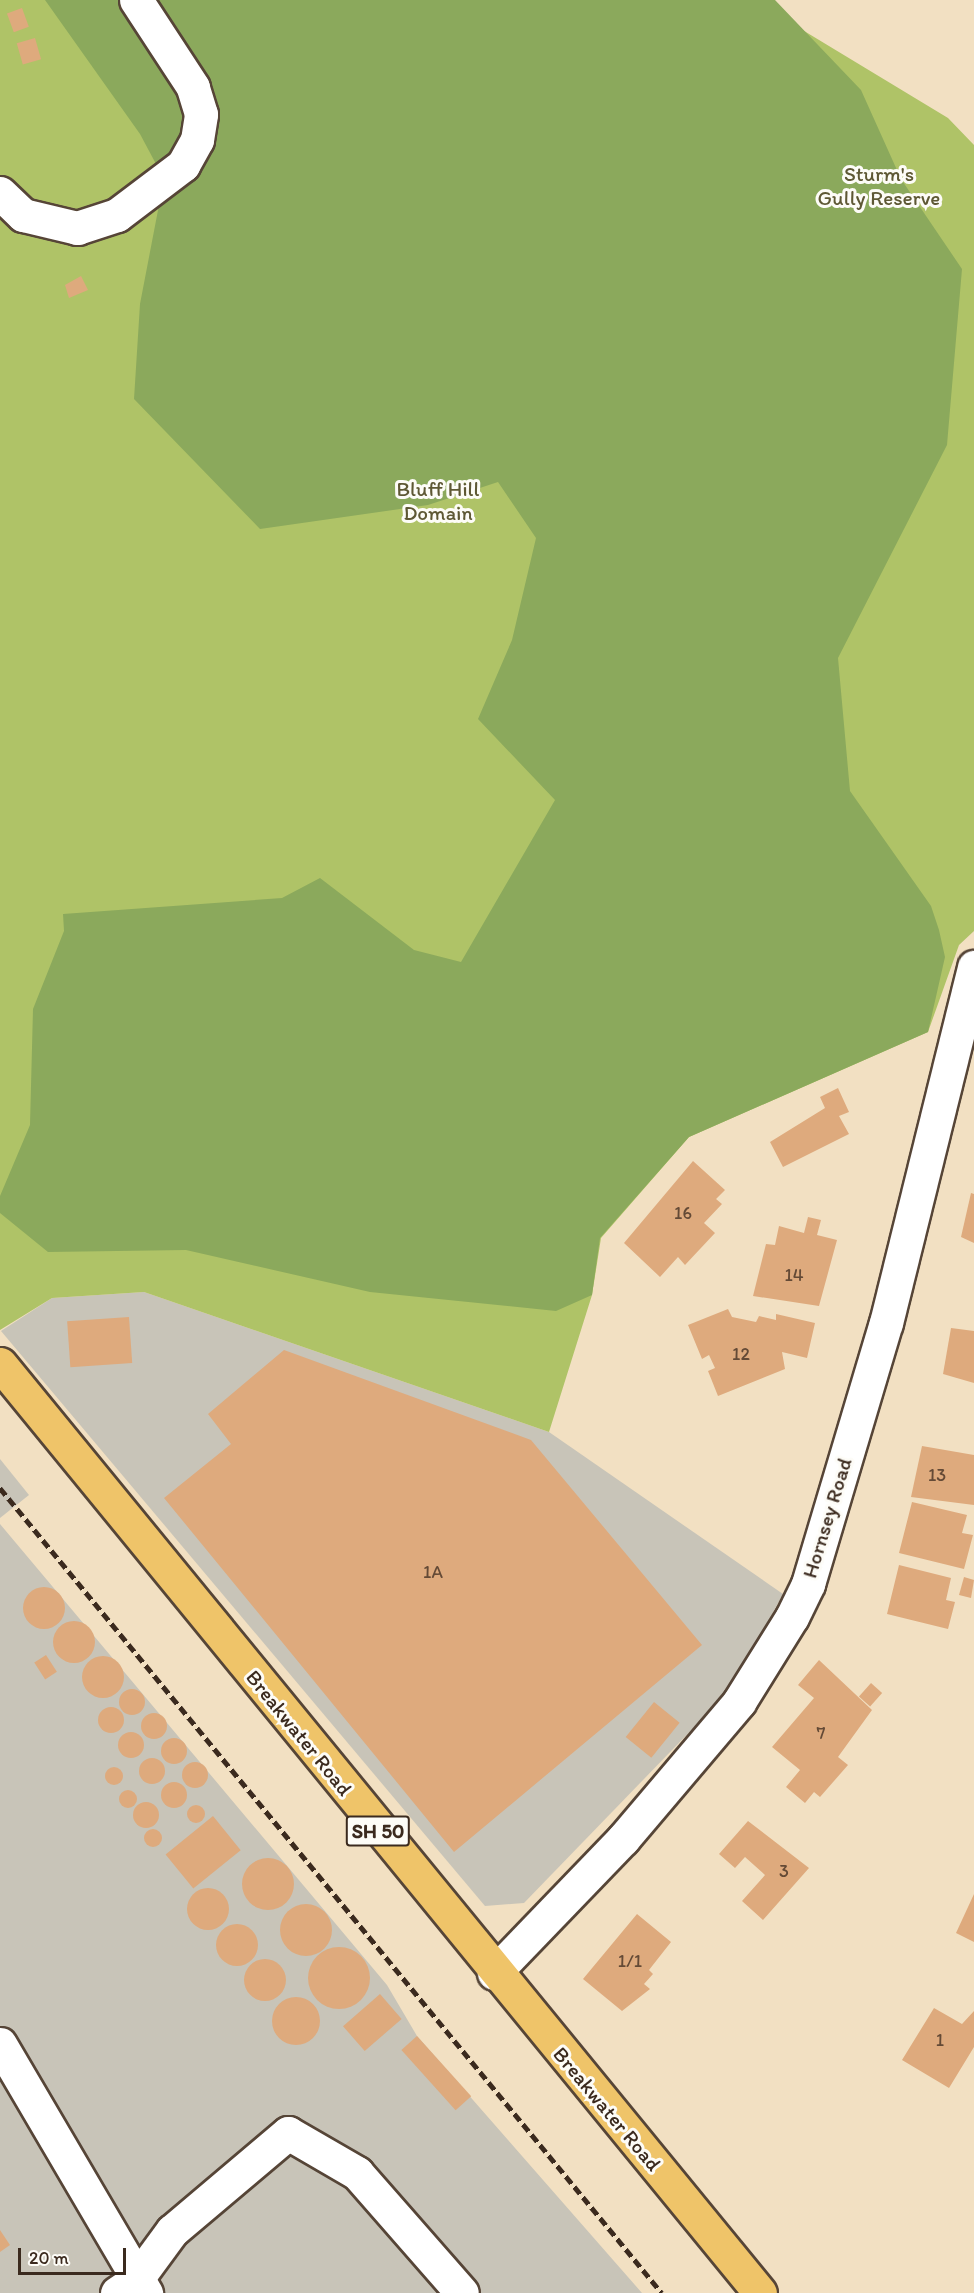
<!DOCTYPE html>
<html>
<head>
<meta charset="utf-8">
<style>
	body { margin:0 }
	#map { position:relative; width:974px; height:2293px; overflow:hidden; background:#f2e0c2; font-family:Itim,sans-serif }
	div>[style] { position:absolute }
	.industrial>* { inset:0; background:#c8c4b8 }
	.green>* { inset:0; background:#afc367 }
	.forest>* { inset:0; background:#8ba95c }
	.building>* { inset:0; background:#deaa7d; transform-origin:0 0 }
	.round { border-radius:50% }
	.roads { filter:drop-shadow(2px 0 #564537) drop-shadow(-2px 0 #564537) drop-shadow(0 2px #564537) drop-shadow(0 -2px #564537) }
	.minor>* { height:33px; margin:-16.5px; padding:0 16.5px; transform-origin:16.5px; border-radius:16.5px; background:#fff }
	.highway>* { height:33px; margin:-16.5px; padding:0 16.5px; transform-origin:16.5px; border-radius:16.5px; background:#efc469 }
	.rail>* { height:4.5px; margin-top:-2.25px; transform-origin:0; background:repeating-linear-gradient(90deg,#3b2a1e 0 9px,transparent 0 13.5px) }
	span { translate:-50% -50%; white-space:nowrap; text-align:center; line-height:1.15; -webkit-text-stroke:6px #fdfcf7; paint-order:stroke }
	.number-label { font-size:18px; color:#644a36 }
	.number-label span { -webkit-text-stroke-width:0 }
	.shield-label span { padding:2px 4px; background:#fdfcf7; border:2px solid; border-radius:4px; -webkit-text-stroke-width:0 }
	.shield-label { font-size:20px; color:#3b2a1e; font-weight:700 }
	.park-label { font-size:21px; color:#5e5834 }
	.street-label { font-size:21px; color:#3b2a1e }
	.scale { position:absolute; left:18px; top:2248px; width:108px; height:27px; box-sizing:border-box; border:3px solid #3b2a1e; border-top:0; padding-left:8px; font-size:18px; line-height:21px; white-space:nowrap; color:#3b2a1e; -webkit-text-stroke:4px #fdfcf7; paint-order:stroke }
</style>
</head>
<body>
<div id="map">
	<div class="industrial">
		<i style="clip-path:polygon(144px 1292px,549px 1432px,783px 1594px,733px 1687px,524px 1903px,485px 1906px,1px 1331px,52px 1298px)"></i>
		<i style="clip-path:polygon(0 1459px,29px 1495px,0 1518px)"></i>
		<i style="clip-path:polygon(0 1524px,387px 1985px,417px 2036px,642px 2293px,0 2293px)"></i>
	</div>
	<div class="green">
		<i style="clip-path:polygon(0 0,753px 0,948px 118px,974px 145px,974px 931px,959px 945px,928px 1032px,689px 1137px,601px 1238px,592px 1295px,549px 1432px,144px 1292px,52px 1298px,0 1330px)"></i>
	</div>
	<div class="forest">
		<i style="clip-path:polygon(45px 0,775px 0,861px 90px,901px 179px,962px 269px,947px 445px,838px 658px,850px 791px,931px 906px,939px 930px,945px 957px,928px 1032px,689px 1137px,600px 1238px,592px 1295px,556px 1311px,370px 1292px,186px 1250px,48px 1252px,0 1213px,0 1196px,30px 1125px,33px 1009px,64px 931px,63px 914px,282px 898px,320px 878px,414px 950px,461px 962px,555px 800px,478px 719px,512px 640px,536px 538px,498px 482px,428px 505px,260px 529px,134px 399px,140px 304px,164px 179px,140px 134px)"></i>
	</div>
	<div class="building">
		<i style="left:22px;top:8px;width:20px;height:16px;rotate:70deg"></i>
		<i style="left:35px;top:38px;width:22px;height:19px;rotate:74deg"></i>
		<i style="clip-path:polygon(81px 276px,88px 290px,69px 298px,65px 285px)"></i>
		<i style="clip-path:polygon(838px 1088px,849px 1112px,839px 1116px,849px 1134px,783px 1167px,770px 1142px,825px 1108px,820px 1097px)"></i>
		<i style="clip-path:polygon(693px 1161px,725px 1190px,716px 1199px,722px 1204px,704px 1223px,715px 1233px,685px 1265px,678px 1257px,660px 1277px,624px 1243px)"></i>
		<i style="clip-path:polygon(971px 1193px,974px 1194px,974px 1243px,961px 1237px)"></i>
		<i style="clip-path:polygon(808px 1217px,821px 1220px,817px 1235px,837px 1240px,819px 1306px,753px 1296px,766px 1244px,775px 1245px,779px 1226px,804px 1233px)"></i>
		<i style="clip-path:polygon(728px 1309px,732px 1317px,756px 1322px,759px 1316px,776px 1320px,776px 1314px,815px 1323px,807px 1358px,782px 1352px,785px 1369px,718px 1396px,708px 1371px,715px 1368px,709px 1355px,702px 1359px,688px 1325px)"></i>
		<i style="left:129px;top:1317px;width:46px;height:62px;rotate:86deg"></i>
		<i style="clip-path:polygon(951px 1328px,974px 1331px,974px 1383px,943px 1374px)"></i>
		<i style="clip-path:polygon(284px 1350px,531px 1440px,702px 1645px,454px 1852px,164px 1498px,231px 1444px,208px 1414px)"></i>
		<i style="clip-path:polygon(922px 1446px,974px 1455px,974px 1505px,911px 1497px)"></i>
		<i style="clip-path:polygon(912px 1502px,967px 1515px,962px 1533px,973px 1535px,964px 1569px,899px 1553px)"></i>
		<i style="clip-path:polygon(899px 1565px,951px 1578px,946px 1600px,955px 1602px,948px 1629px,887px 1614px)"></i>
		<i style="clip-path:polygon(964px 1577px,974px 1580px,971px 1598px,959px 1595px)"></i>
		<i class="round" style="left:23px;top:1587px;width:42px;height:42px"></i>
		<i class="round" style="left:53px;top:1621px;width:42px;height:42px"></i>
		<i style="left:46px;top:1655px;width:20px;height:14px;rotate:57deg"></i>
		<i class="round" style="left:82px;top:1656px;width:42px;height:42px"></i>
		<i style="clip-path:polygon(819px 1660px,872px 1710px,838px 1757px,848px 1765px,820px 1797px,814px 1792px,805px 1803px,786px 1787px,800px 1770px,772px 1747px,814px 1698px,798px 1685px)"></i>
		<i style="left:871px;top:1683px;width:15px;height:18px;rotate:42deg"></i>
		<i class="round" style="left:119px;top:1689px;width:26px;height:26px"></i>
		<i style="left:654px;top:1702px;width:33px;height:45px;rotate:39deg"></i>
		<i class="round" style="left:98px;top:1707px;width:26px;height:26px"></i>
		<i class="round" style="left:141px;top:1713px;width:26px;height:26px"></i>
		<i class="round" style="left:118px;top:1732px;width:26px;height:26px"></i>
		<i class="round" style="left:161px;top:1738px;width:26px;height:26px"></i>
		<i class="round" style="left:139px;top:1758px;width:26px;height:26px"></i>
		<i class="round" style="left:182px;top:1762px;width:26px;height:26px"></i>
		<i class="round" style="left:105px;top:1767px;width:18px;height:18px"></i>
		<i class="round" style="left:161px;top:1782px;width:26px;height:26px"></i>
		<i class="round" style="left:119px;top:1790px;width:18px;height:18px"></i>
		<i class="round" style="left:133px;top:1802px;width:26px;height:26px"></i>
		<i class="round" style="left:187px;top:1805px;width:18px;height:18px"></i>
		<i style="left:213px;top:1816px;width:44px;height:61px;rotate:51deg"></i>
		<i style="clip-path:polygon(748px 1821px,809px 1868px,763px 1920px,742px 1901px,765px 1875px,745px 1857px,735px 1868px,719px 1854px)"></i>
		<i class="round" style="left:144px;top:1829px;width:18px;height:18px"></i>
		<i class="round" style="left:242px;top:1858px;width:52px;height:52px"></i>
		<i class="round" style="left:187px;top:1888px;width:42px;height:42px"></i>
		<i style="clip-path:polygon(974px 1894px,974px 1942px,956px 1933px)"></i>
		<i class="round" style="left:280px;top:1904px;width:52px;height:52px"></i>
		<i style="clip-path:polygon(637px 1914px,671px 1942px,649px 1970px,653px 1974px,644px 1984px,650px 1989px,622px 2011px,583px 1979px)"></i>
		<i class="round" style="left:216px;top:1924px;width:42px;height:42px"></i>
		<i class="round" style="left:308px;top:1947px;width:62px;height:62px"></i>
		<i class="round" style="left:244px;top:1959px;width:42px;height:42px"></i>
		<i style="left:380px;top:1994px;width:33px;height:49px;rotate:49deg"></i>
		<i class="round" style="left:272px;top:1997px;width:48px;height:48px"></i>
		<i style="clip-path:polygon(934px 2008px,962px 2024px,974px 2011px,974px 2047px,949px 2088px,902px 2060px)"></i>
		<i style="left:417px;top:2036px;width:81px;height:21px;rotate:48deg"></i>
		<i style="clip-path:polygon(0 2230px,10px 2245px,0 2252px)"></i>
	</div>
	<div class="roads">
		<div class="minor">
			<i style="left:0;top:193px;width:32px;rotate:44deg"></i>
			<i style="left:23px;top:215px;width:56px;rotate:13.5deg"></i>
			<i style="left:77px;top:228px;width:42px;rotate:-18deg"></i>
			<i style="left:117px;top:215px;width:83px;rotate:-37.1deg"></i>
			<i style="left:183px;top:165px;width:29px;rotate:-61deg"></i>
			<i style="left:197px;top:140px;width:26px;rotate:-81deg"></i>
			<i style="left:201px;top:114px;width:28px;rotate:-107deg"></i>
			<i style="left:193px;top:87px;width:104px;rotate:-123.2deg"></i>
			<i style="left:494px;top:1973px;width:186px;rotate:-46.1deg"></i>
			<i style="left:623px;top:1839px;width:180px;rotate:-49.7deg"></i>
			<i style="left:739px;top:1702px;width:100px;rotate:-58.1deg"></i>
			<i style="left:792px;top:1617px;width:37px;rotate:-64deg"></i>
			<i style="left:808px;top:1584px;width:272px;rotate:-73.4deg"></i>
			<i style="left:886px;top:1323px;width:367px;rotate:-76.1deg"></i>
			<i style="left:0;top:2044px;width:289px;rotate:59.6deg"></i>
			<i style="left:117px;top:2293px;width:23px;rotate:-34deg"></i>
			<i style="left:136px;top:2280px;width:61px;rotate:-53.7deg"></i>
			<i style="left:172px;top:2231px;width:152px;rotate:-40.2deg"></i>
			<i style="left:288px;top:2133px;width:80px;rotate:30.1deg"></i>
			<i style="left:357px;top:2173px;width:159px;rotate:48.8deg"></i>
		</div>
		<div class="highway">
			<i style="left:0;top:1364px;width:1200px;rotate:50.71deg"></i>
		</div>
	</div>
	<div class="rail">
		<i style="left:0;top:1488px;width:1042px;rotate:50.57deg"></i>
	</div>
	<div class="number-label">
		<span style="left:683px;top:1213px">16</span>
		<span style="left:794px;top:1275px">14</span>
		<span style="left:741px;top:1354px">12</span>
		<span style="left:937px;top:1475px">13</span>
		<span style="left:433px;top:1572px">1A</span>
		<span style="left:821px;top:1733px">7</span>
		<span style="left:784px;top:1871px">3</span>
		<span style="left:630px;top:1961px">1/1</span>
		<span style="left:940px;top:2040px">1</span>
	</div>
	<div class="shield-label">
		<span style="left:378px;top:1831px">SH 50</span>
	</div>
	<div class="park-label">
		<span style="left:879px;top:186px">Sturm's<br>Gully Reserve</span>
		<span style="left:438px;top:501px">Bluff Hill<br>Domain</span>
	</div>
	<div class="street-label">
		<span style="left:827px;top:1518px;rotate:-73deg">Hornsey Road</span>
		<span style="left:299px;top:1733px;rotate:51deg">Breakwater Road</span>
		<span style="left:607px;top:2109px;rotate:50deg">Breakwater Road</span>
	</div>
	<div class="scale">20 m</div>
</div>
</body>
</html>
